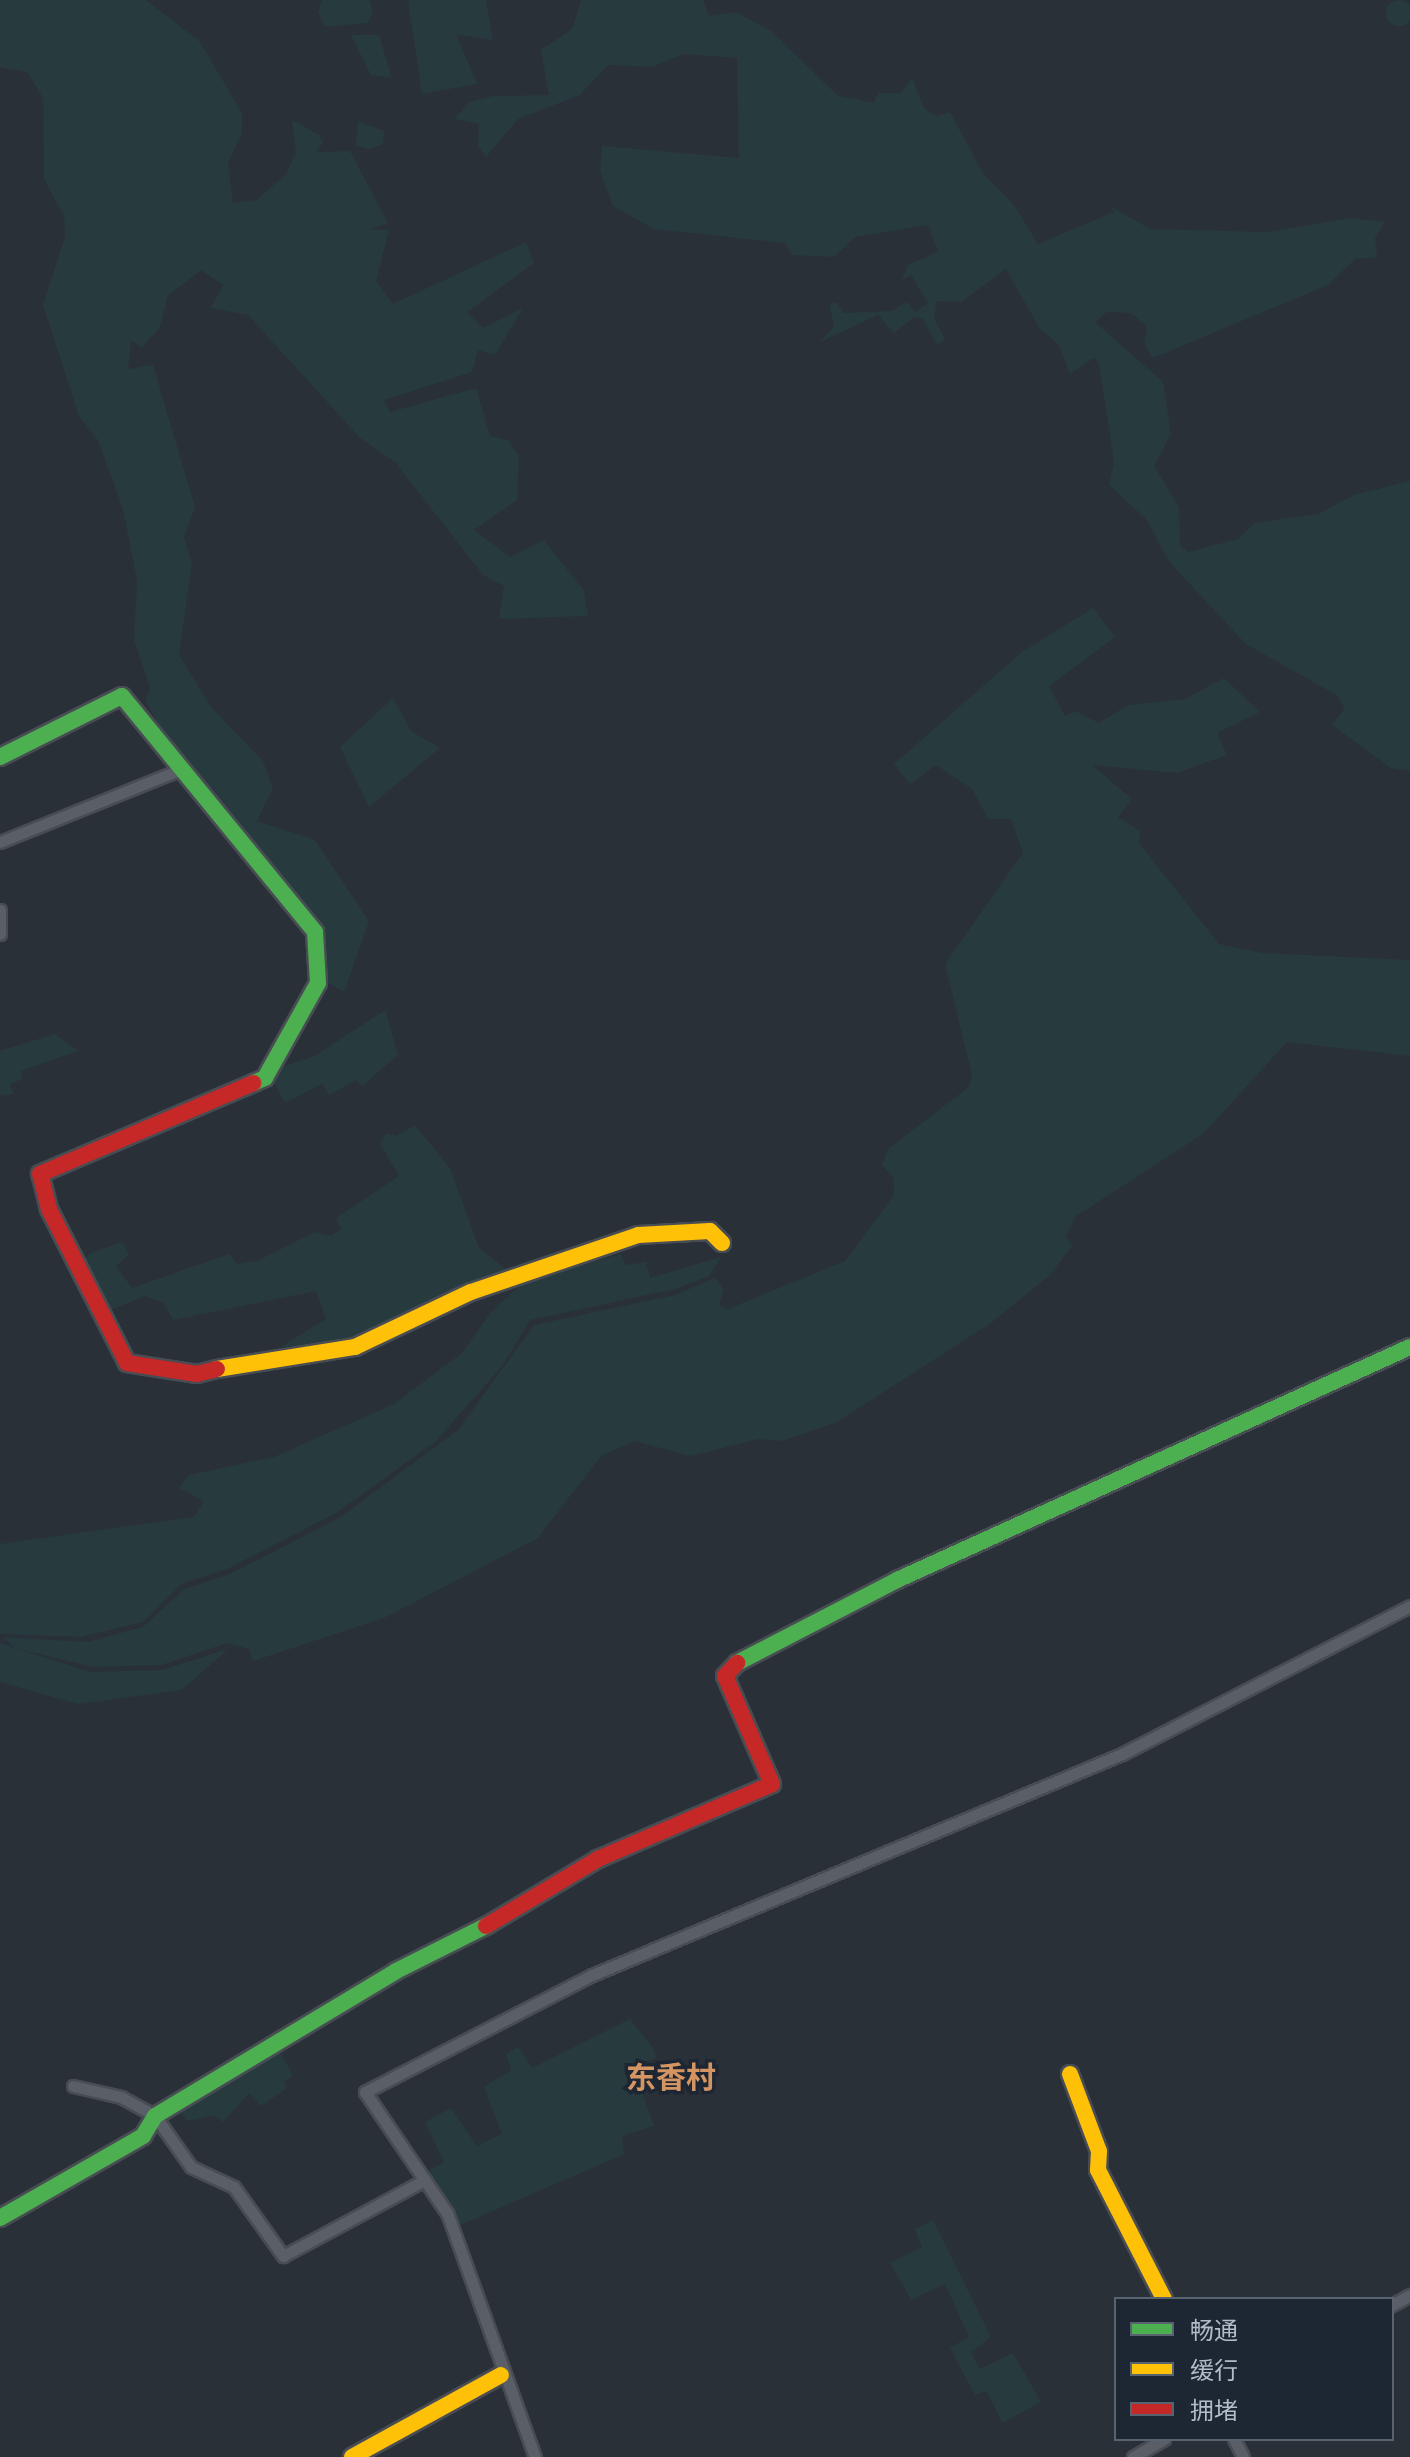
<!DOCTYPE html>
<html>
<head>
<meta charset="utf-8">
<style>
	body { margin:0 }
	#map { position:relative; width:1410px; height:2457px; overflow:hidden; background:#2a3038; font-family:Poppins,"Noto Sans SC",sans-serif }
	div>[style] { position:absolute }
	.green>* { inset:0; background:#273a3e }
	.round { border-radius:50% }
	.roads { filter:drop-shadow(2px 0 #484c53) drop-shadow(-2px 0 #484c53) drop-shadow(0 2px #484c53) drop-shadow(0 -2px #484c53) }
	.street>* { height:11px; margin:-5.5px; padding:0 5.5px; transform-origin:5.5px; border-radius:5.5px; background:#5a5e66 }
	.fast>* { height:16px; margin:-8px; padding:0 8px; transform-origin:8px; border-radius:8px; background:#4caf50 }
	.slow>* { height:16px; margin:-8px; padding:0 8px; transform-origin:8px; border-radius:8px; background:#ffc107 }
	.jam>* { height:16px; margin:-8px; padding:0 8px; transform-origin:8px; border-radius:8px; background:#c62828 }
	span { translate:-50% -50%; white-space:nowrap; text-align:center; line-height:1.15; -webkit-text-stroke:7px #1d2633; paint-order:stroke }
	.quarter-label { font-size:30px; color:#d59563; font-weight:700 }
	.legend { position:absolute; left:1114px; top:2297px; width:280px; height:144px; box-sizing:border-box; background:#1d2633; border:2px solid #59626f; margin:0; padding:10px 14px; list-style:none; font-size:24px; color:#b4bcc9 }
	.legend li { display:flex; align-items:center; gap:16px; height:40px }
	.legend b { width:40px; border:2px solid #59626f }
</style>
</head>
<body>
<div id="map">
	<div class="green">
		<i class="round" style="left:1386px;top:0;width:26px;height:26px"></i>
		<i style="clip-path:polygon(0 0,146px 0,200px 42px,242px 113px,242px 133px,228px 163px,233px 203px,257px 200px,286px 174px,296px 152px,292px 120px,319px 135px,323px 143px,316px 152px,350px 151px,388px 223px,370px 229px,389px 230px,376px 281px,393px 304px,526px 242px,534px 263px,467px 312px,483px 328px,523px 308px,495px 355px,478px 350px,472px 372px,384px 400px,390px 412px,476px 388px,490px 436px,508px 440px,519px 456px,517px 500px,474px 530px,510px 557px,544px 540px,584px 591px,588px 616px,499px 619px,504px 586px,483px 575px,395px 462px,360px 438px,248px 315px,211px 308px,223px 285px,201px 270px,168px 296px,160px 327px,142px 348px,131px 340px,128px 369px,153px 365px,195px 507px,184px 537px,192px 563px,179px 655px,211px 707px,263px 761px,273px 788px,257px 821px,315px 840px,369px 921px,344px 992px,323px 980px,323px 939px,257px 860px,214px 790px,183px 769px,146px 702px,150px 687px,134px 640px,137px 580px,123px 509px,98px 440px,79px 416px,43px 305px,65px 237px,64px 216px,44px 179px,43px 98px,27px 72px,0 67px)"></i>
		<i style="clip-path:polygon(322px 0,369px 0,373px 11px,368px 23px,325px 27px,318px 12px)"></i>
		<i style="clip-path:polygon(408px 0,486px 0,493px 40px,456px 34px,477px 84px,422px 94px)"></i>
		<i style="clip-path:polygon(581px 0,703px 0,709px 16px,736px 12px,771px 31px,838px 96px,874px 103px,878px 93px,901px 93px,912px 78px,925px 109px,936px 116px,950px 112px,984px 175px,1014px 205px,1038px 244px,1114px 212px,1112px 207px,1150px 229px,1269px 232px,1352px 218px,1385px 222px,1375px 238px,1377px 257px,1355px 259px,1328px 285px,1153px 358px,1144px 344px,1147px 327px,1131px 313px,1107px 312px,1095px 322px,1163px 382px,1171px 434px,1154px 466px,1179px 507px,1180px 545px,1188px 552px,1238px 539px,1255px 523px,1318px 514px,1354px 495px,1410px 481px,1410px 771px,1391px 768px,1332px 725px,1345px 708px,1338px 696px,1246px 644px,1170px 563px,1146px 519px,1109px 485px,1114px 462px,1099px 363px,1094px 358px,1070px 374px,1059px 345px,1040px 329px,1006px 269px,961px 302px,937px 301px,934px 318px,945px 339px,937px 345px,923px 319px,914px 317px,894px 333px,878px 315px,820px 342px,834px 326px,829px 304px,836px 302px,844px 313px,892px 311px,907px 302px,915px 312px,928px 303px,911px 275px,902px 280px,908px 265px,938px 252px,928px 225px,855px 237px,834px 257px,792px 255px,785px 243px,654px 229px,613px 206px,600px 171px,602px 146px,739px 158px,737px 58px,684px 54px,652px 67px,608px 65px,580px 95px,518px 119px,486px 157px,478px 146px,479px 124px,454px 119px,470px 102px,493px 96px,549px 95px,541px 50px,572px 29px)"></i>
		<i style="clip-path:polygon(351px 35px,379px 35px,392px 78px,371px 75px)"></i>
		<i style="clip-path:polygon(358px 121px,384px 131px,383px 144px,370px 149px,356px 146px)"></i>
		<i style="clip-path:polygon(1093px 608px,1115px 637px,1049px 686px,1065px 716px,1075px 711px,1099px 723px,1128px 705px,1185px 699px,1224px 678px,1260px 712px,1217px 733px,1227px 755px,1177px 773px,1092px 765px,1132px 799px,1118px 817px,1140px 831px,1139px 843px,1219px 944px,1263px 953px,1410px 960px,1410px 1056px,1287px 1042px,1203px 1134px,1076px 1216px,1066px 1236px,1072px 1246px,1050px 1275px,991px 1323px,837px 1422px,782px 1441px,758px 1439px,691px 1456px,634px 1441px,601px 1456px,538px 1538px,384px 1618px,253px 1661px,249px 1649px,227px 1643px,161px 1665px,93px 1667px,15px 1648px,3px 1637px,87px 1642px,143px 1627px,184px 1589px,230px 1574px,339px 1518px,458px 1430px,534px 1325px,675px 1295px,715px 1278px,724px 1289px,719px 1305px,728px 1309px,845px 1261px,894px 1195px,894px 1178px,882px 1165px,888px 1149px,969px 1087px,972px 1075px,945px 964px,1023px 853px,1011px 819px,988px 819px,972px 789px,936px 765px,910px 784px,894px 764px,1022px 652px)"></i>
		<i style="clip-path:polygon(393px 698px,411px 731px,440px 748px,369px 807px,340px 747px)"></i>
		<i style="clip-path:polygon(385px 1010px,398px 1055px,362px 1086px,356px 1080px,329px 1095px,322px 1084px,285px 1103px,268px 1071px,315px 1056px)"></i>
		<i style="clip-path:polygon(55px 1034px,78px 1051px,21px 1071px,22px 1079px,9px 1085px,14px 1094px,0 1096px,0 1051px)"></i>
		<i style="clip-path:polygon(415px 1125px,450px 1168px,479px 1248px,514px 1275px,381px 1335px,279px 1348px,326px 1319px,316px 1291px,173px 1320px,163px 1302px,145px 1296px,108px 1311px,83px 1261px,91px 1253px,122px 1242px,129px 1255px,116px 1266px,132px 1288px,229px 1254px,237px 1264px,257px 1261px,315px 1232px,331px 1236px,341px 1229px,336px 1218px,399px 1176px,380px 1144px,386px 1133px,396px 1136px)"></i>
		<i style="clip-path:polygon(621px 1254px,625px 1265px,646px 1262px,650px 1278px,721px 1257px,709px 1276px,675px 1289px,530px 1320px,503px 1365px,435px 1442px,336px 1513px,227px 1569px,181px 1584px,143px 1622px,80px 1637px,0 1634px,0 1544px,194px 1517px,204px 1501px,179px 1488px,189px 1475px,274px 1457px,394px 1404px,462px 1353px,491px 1312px,525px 1281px)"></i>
		<i style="clip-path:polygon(0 1643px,90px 1672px,162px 1670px,228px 1649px,182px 1690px,78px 1704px,0 1682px)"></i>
		<i style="clip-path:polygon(630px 2019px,653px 2048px,656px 2058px,637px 2065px,636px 2075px,654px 2126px,622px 2136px,624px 2154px,456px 2227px,422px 2175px,444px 2162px,425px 2122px,451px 2108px,477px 2146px,502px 2134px,484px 2087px,511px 2070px,506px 2054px,518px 2047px,532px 2068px)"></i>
		<i style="clip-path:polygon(274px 2041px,293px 2075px,284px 2082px,287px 2088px,261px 2106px,249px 2093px,223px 2122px,215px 2115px,187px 2121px,173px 2103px)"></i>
		<i style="clip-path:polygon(933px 2220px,991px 2337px,971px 2352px,979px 2369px,1013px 2353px,1041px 2402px,1003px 2423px,986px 2391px,975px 2395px,950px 2348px,969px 2337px,945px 2284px,911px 2300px,890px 2263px,922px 2247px,915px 2229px)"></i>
	</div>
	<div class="roads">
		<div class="street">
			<i style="left:0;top:842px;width:193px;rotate:-21.9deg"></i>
			<i style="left:0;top:910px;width:24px;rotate:90deg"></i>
			<i style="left:73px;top:2086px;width:49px;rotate:12.9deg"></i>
			<i style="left:121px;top:2097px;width:39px;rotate:29deg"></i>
			<i style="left:155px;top:2116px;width:62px;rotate:54.8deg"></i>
			<i style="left:191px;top:2167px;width:47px;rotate:24.9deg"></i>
			<i style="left:234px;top:2187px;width:85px;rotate:54.6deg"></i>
			<i style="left:283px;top:2256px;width:161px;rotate:-28.2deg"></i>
			<i style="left:1392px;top:2305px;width:21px;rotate:-29deg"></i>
			<i style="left:1234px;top:2439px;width:20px;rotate:63deg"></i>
			<i style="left:535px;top:2457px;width:259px;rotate:-109.8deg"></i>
			<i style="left:447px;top:2213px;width:146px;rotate:-124.1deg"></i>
			<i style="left:365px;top:2092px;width:255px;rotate:-27.3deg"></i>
			<i style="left:592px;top:1975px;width:574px;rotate:-22.64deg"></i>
			<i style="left:1122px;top:1754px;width:324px;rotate:-27.2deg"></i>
			<i style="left:1133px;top:2457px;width:36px;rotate:-30deg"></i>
		</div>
		<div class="fast">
			<i style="left:0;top:757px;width:136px;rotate:-26.6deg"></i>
			<i style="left:122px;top:696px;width:305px;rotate:50.7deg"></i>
			<i style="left:315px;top:932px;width:51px;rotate:86.6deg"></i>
			<i style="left:318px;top:983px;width:109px;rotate:119.2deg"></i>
			<i style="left:265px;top:1078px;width:13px;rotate:157deg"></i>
			<i style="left:737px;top:1663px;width:180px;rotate:-27.4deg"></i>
			<i style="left:897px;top:1580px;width:563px;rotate:-24.43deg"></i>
			<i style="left:0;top:2218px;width:165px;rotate:-29.8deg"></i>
			<i style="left:143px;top:2136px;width:23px;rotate:-59deg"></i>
			<i style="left:155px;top:2116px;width:281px;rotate:-31deg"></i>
			<i style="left:396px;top:1971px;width:101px;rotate:-26.6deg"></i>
		</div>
		<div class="slow">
			<i style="left:217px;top:1369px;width:140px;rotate:-9.1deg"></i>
			<i style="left:355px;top:1347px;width:128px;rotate:-25.4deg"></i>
			<i style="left:471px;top:1292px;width:176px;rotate:-18.8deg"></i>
			<i style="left:638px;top:1235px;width:72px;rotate:-3.2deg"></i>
			<i style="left:710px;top:1231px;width:17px;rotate:45deg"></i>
			<i style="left:1070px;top:2074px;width:82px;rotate:69.4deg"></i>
			<i style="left:1099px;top:2151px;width:19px;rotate:93deg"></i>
			<i style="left:1098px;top:2170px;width:145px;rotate:62.9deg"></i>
			<i style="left:352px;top:2457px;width:170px;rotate:-28.8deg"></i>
		</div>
		<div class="jam">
			<i style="left:217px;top:1369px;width:21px;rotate:166deg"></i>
			<i style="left:197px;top:1374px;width:71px;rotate:-171.1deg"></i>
			<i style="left:127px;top:1363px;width:173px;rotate:-116.9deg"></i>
			<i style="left:49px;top:1209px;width:36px;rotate:-104deg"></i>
			<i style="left:40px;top:1174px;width:232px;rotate:-23.1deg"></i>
			<i style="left:486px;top:1926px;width:131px;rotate:-30.9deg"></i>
			<i style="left:598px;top:1859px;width:189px;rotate:-23.3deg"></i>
			<i style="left:772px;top:1784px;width:118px;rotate:-113.5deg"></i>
			<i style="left:725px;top:1676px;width:18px;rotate:-47deg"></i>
		</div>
	</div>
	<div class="quarter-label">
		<span style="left:671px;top:2078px">东香村</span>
	</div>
	<ul class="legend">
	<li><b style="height:10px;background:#4caf50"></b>畅通</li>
	<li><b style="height:10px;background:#ffc107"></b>缓行</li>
	<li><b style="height:10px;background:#c62828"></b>拥堵</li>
	</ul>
</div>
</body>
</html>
